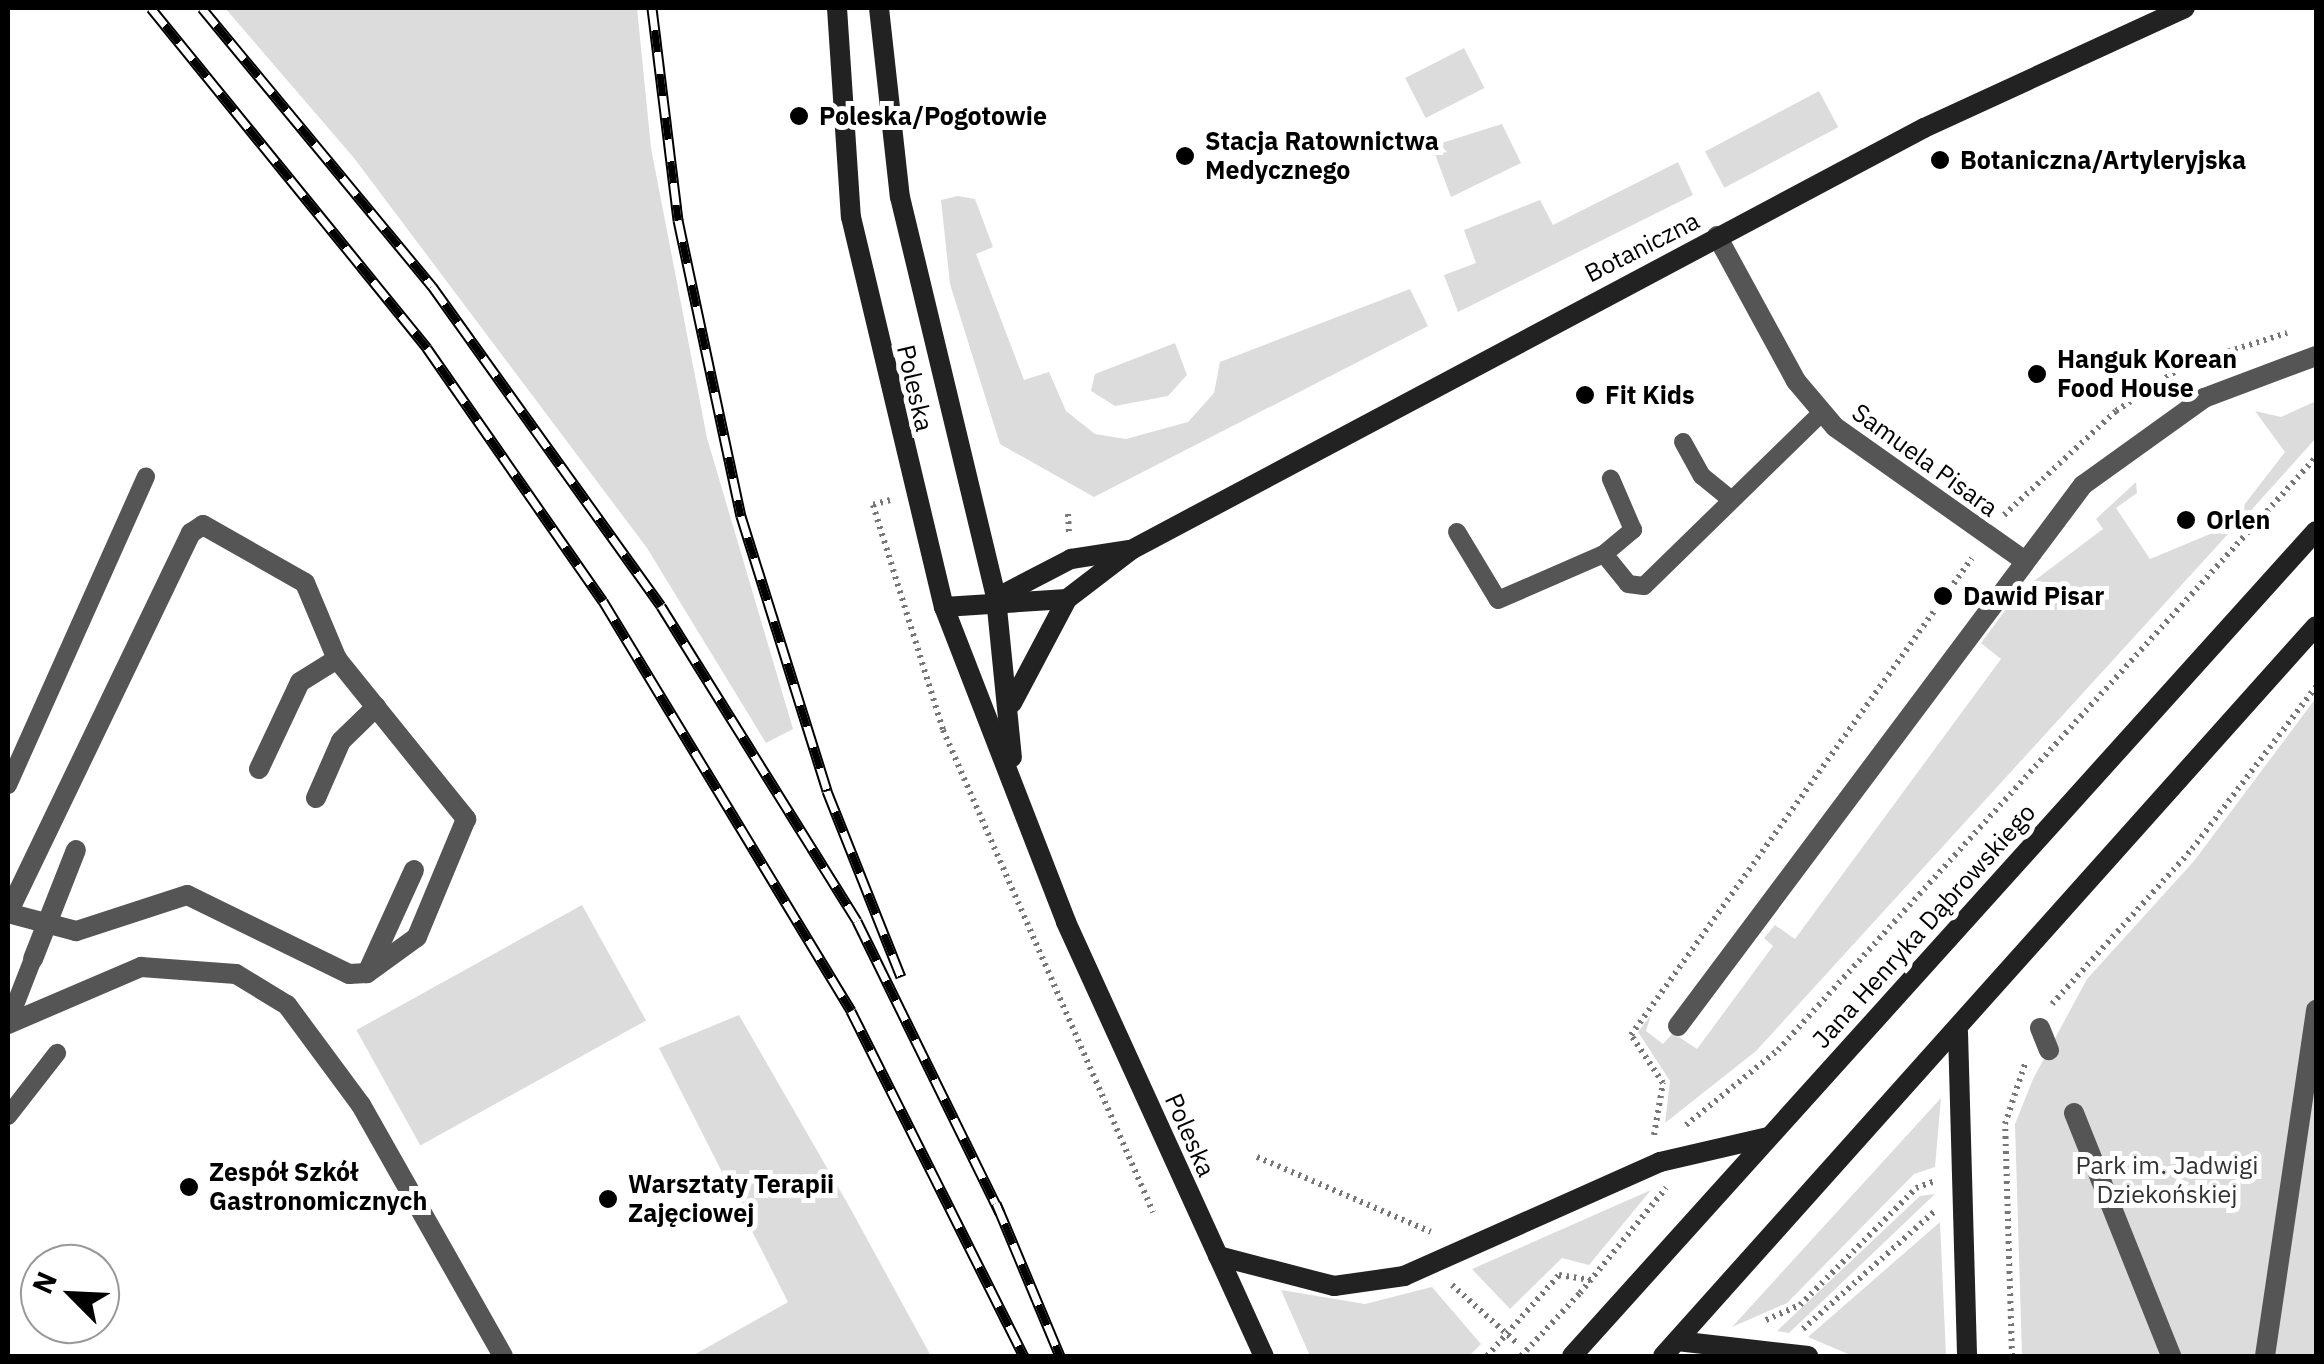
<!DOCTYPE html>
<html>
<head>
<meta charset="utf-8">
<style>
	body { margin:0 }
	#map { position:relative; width:2324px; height:1364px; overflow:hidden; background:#fff; font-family:"IBM Plex Sans",sans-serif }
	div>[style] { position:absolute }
	.green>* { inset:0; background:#dcdcdc; transform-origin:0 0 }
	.path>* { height:6px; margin-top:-3px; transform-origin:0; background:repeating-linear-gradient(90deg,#777 0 2.5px,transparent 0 7.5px) }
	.service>* { height:18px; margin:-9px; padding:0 9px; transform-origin:9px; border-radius:9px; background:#555 }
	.pedestrian>* { height:20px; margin:-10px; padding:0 10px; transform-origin:10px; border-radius:10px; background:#555 }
	.minor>* { height:20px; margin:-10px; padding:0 10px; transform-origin:10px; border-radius:10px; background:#555 }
	.secondary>* { height:20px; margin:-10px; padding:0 10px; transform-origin:10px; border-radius:10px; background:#222 }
	.rail>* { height:11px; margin-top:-5.5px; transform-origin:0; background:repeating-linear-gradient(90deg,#fff 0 22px,#000 0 44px); box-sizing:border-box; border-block:2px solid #000 }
	.path-bridge>* { height:6px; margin-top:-3px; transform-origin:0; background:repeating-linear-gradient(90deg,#777 0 2.5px,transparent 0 7.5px) }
	.dots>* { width:28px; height:28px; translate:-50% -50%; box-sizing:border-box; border:5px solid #fff; border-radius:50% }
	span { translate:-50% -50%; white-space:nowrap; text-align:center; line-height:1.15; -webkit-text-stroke:10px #fff; paint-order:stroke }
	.poi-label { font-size:25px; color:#000; font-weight:700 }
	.left { translate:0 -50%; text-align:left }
	.street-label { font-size:25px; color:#000 }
	.park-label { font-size:25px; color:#333 }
	.frame { position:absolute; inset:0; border:10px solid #000; pointer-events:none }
	.north { position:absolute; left:20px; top:1244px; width:100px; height:100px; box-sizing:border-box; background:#fff; border:2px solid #999; border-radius:50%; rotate:294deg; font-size:28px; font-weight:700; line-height:40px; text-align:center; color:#000 }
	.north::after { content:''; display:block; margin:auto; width:35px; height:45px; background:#000; clip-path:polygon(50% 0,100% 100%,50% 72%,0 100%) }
</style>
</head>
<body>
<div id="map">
	<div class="green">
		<i style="clip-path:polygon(225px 8px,637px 8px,651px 148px,707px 438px,793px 729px,766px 743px,647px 548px,354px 158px)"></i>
		<i style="left:1464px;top:48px;width:45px;height:66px;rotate:63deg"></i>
		<i style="left:1819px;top:91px;width:41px;height:129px;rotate:62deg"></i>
		<i style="clip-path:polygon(1502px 124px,1521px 163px,1451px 197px,1432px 146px)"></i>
		<i style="clip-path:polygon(1678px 162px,1693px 195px,1458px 312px,1444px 275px,1476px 263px,1464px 230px,1540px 200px,1553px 225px)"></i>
		<i style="clip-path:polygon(958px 196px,975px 199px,993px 247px,976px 254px,1024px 380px,1049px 372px,1066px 411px,1095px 434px,1126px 439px,1188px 422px,1214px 393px,1220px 362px,1410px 289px,1428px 326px,1094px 497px,1000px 444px,950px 284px,941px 200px)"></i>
		<i style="clip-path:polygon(1175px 343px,1187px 375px,1168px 396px,1115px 406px,1091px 391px,1095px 374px)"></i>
		<i style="clip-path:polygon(2316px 401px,2316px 438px,2245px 517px,2241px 509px,2285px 452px,2255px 411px,2281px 417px)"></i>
		<i style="clip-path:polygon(2136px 482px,2137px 493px,2116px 508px,2150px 559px,2239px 522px,1756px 1051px,1665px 1123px,1670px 1081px,1638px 1032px,1651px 1015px,1646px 1031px,1663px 1044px,1673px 1033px,1697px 1049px,1773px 946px,1764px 938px,1775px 925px,1795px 939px,2001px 659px,1981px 643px,2018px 593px,2103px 529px,2096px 519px)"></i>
		<i style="clip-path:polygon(2316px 698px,2316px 1356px,2022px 1356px,2015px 1124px,2033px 1079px,2087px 979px,2194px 861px)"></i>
		<i style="left:582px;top:905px;width:132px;height:258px;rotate:61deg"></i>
		<i style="clip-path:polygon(739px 1015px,849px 1206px,931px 1356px,692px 1356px,788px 1302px,659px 1048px)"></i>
		<i style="clip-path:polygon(1941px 1098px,1935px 1167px,1914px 1174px,1787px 1303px,1732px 1327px)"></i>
		<i style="clip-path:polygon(1651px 1190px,1589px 1265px,1562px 1258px,1510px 1309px,1472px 1269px)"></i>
		<i style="clip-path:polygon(1935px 1194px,1789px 1333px,1777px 1331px,1920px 1196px)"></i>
		<i style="clip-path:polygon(1940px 1222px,1946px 1356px,1853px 1356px,1808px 1337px)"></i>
		<i style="clip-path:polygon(1432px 1287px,1481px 1344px,1469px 1356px,1310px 1356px,1281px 1290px,1365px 1304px)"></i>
	</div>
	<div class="path">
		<i style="left:890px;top:500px;width:18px;rotate:164deg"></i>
		<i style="left:873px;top:505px;width:236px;rotate:72.7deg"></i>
		<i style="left:943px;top:730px;width:526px;rotate:66.46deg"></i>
		<i style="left:1068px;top:514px;width:18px;rotate:87deg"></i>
		<i style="left:2004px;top:515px;width:153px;rotate:-42.9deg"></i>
		<i style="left:2116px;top:411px;width:83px;rotate:-33.7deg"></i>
		<i style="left:2185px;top:365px;width:107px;rotate:-17.4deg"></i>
		<i style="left:2052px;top:1004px;width:209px;rotate:-47.9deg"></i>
		<i style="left:2192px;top:849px;width:204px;rotate:-52.6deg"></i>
		<i style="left:1686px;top:1125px;width:119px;rotate:-39.2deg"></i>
		<i style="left:1778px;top:1050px;width:801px;rotate:-47.78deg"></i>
		<i style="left:1654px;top:1135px;width:53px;rotate:-80.2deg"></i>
		<i style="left:1663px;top:1083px;width:58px;rotate:-123.7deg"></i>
		<i style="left:1631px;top:1035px;width:586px;rotate:-54.44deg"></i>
		<i style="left:1257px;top:1157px;width:189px;rotate:23.3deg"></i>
		<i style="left:1452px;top:1285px;width:89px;rotate:41.8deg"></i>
		<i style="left:1580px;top:1293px;width:136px;rotate:-50.7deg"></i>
		<i style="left:1766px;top:1320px;width:37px;rotate:-24deg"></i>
		<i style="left:1800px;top:1305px;width:165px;rotate:-45.2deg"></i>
		<i style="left:1916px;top:1188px;width:20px;rotate:-20deg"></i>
		<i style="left:1803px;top:1329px;width:177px;rotate:-41.8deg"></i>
		<i style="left:1487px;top:1356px;width:108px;rotate:-48.4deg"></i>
		<i style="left:1559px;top:1275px;width:32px;rotate:9deg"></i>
		<i style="left:2012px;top:1356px;width:232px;rotate:-91.7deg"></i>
		<i style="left:2005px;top:1124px;width:66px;rotate:-71.6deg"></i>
	</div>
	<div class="service">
		<i style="left:1683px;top:442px;width:39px;rotate:61deg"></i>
		<i style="left:1702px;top:476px;width:38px;rotate:39deg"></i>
		<i style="left:1457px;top:532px;width:79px;rotate:58.9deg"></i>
		<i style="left:1498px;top:600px;width:116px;rotate:-23.5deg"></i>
		<i style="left:1604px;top:554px;width:38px;rotate:51deg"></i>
		<i style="left:1628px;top:584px;width:16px;rotate:7deg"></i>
		<i style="left:1644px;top:586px;width:249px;rotate:-44.3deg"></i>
		<i style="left:1604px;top:554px;width:38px;rotate:-40deg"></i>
		<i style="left:1633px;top:530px;width:56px;rotate:-113.3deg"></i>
		<i style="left:8px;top:785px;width:338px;rotate:-65.9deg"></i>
		<i style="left:8px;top:1023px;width:69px;rotate:-68.7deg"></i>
		<i style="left:8px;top:1116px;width:80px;rotate:-52.1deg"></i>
	</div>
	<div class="pedestrian">
		<i style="left:2040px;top:1028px;width:24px;rotate:68deg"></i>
		<i style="left:2074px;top:1113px;width:262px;rotate:68.2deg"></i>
		<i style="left:2265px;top:1356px;width:350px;rotate:-81.6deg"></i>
	</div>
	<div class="minor">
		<i style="left:1717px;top:236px;width:165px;rotate:61.4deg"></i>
		<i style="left:1796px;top:381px;width:60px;rotate:49.7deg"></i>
		<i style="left:1835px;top:427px;width:229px;rotate:35.2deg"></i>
		<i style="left:203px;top:525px;width:117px;rotate:29.6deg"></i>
		<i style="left:305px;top:583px;width:82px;rotate:67.2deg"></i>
		<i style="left:337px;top:659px;width:206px;rotate:51.1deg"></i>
		<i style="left:466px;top:819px;width:128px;rotate:112.6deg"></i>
		<i style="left:417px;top:937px;width:62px;rotate:144.2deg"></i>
		<i style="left:367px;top:973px;width:18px;rotate:177deg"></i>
		<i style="left:349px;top:974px;width:180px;rotate:-154deg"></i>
		<i style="left:187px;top:895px;width:117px;rotate:162deg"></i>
		<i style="left:76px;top:931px;width:70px;rotate:-165.2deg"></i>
		<i style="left:8px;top:913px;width:422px;rotate:-64.3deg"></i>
		<i style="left:191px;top:533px;width:14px;rotate:-34deg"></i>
		<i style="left:259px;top:769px;width:96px;rotate:-64.8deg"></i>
		<i style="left:300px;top:682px;width:44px;rotate:-31.9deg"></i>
		<i style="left:316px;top:798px;width:62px;rotate:-66.3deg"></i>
		<i style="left:341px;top:741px;width:49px;rotate:-44.2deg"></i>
		<i style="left:33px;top:959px;width:117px;rotate:-68.5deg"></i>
		<i style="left:368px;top:971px;width:111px;rotate:-65.5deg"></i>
		<i style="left:8px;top:1024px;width:145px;rotate:-23.2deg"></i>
		<i style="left:141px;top:967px;width:95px;rotate:4.2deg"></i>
		<i style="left:236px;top:974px;width:60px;rotate:31.3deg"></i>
		<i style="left:287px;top:1005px;width:124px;rotate:53.5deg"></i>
		<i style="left:361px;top:1105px;width:288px;rotate:60.5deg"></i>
		<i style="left:1678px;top:1026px;width:676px;rotate:-53.18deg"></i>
		<i style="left:2083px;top:485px;width:149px;rotate:-35.7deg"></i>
		<i style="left:2204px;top:398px;width:120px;rotate:-20.6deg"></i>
	</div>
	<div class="secondary">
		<i style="left:837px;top:8px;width:209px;rotate:86.2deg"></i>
		<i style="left:851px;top:217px;width:401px;rotate:76.6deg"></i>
		<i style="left:944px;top:607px;width:338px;rotate:68.8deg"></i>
		<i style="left:1066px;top:922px;width:477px;rotate:65.5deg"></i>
		<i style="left:879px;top:8px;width:190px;rotate:83.7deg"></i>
		<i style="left:900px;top:197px;width:412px;rotate:76.5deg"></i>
		<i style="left:996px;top:598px;width:160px;rotate:84.3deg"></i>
		<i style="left:996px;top:598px;width:85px;rotate:-27.5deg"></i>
		<i style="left:1071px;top:559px;width:59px;rotate:-8.8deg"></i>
		<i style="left:944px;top:607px;width:123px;rotate:-3.7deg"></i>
		<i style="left:1012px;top:703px;width:118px;rotate:-62.1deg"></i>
		<i style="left:1067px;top:599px;width:81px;rotate:-37.4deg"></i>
		<i style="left:1131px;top:550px;width:898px;rotate:-28.02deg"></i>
		<i style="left:1924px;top:128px;width:287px;rotate:-24.7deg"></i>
		<i style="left:1958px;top:1032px;width:324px;rotate:88.4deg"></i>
		<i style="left:1218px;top:1256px;width:120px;rotate:14.5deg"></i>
		<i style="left:1334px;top:1286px;width:71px;rotate:-8.1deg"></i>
		<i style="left:1404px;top:1276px;width:280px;rotate:-24deg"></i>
		<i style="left:1660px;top:1162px;width:111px;rotate:-13deg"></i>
		<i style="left:1677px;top:1341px;width:132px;rotate:6.5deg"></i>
		<i style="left:1572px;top:1356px;width:1111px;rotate:-47.96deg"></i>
		<i style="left:1663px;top:1356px;width:979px;rotate:-48.19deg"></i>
	</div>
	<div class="rail">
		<i style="left:151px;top:8px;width:438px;rotate:50.9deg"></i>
		<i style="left:427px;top:348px;width:308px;rotate:55.2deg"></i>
		<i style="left:603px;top:601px;width:479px;rotate:58.8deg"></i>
		<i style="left:851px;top:1011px;width:386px;rotate:63.4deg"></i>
		<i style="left:202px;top:8px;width:361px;rotate:50.4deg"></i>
		<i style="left:432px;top:286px;width:393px;rotate:54.4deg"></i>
		<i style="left:661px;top:606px;width:371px;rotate:58.1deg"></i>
		<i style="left:857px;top:921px;width:325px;rotate:63.9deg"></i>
		<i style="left:652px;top:8px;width:214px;rotate:83deg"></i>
		<i style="left:678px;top:220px;width:303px;rotate:78deg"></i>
		<i style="left:741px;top:516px;width:288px;rotate:72.6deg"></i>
		<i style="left:827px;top:791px;width:200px;rotate:68.3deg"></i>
		<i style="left:996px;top:1203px;width:166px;rotate:67.3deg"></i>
	</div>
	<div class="path-bridge">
		<i style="left:1521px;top:1356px;width:86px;rotate:-46.9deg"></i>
	</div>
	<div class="dots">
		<i style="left:799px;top:116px;background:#000"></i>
		<i style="left:1185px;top:156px;background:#000"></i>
		<i style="left:1940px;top:160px;background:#000"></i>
		<i style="left:2037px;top:374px;background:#000"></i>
		<i style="left:1585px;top:395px;background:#000"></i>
		<i style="left:2186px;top:520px;background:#000"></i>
		<i style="left:1943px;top:596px;background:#000"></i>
		<i style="left:189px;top:1187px;background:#000"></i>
		<i style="left:608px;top:1199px;background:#000"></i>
	</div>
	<div class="poi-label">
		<span class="left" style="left:819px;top:116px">Poleska/Pogotowie</span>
		<span class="left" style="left:1205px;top:156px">Stacja Ratownictwa<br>Medycznego</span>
		<span class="left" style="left:1960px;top:160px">Botaniczna/Artyleryjska</span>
		<span class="left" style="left:2057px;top:374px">Hanguk Korean<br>Food House</span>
		<span class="left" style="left:1605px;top:395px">Fit Kids</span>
		<span class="left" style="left:2206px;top:520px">Orlen</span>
		<span class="left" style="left:1963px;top:596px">Dawid Pisar</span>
		<span class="left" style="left:209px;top:1187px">Zespół Szkół<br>Gastronomicznych</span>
		<span class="left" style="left:628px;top:1199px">Warsztaty Terapii<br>Zajęciowej</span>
	</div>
	<div class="street-label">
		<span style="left:1642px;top:247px;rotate:-27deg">Botaniczna</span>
		<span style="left:915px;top:388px;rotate:77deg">Poleska</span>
		<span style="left:1925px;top:460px;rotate:36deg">Samuela Pisara</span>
		<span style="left:1924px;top:926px;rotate:-48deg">Jana Henryka Dąbrowskiego</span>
		<span style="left:1190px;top:1135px;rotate:66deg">Poleska</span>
	</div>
	<div class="park-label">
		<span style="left:2167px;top:1180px">Park im. Jadwigi<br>Dziekońskiej</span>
	</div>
	<div class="frame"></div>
	<div class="north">N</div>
</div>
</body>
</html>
